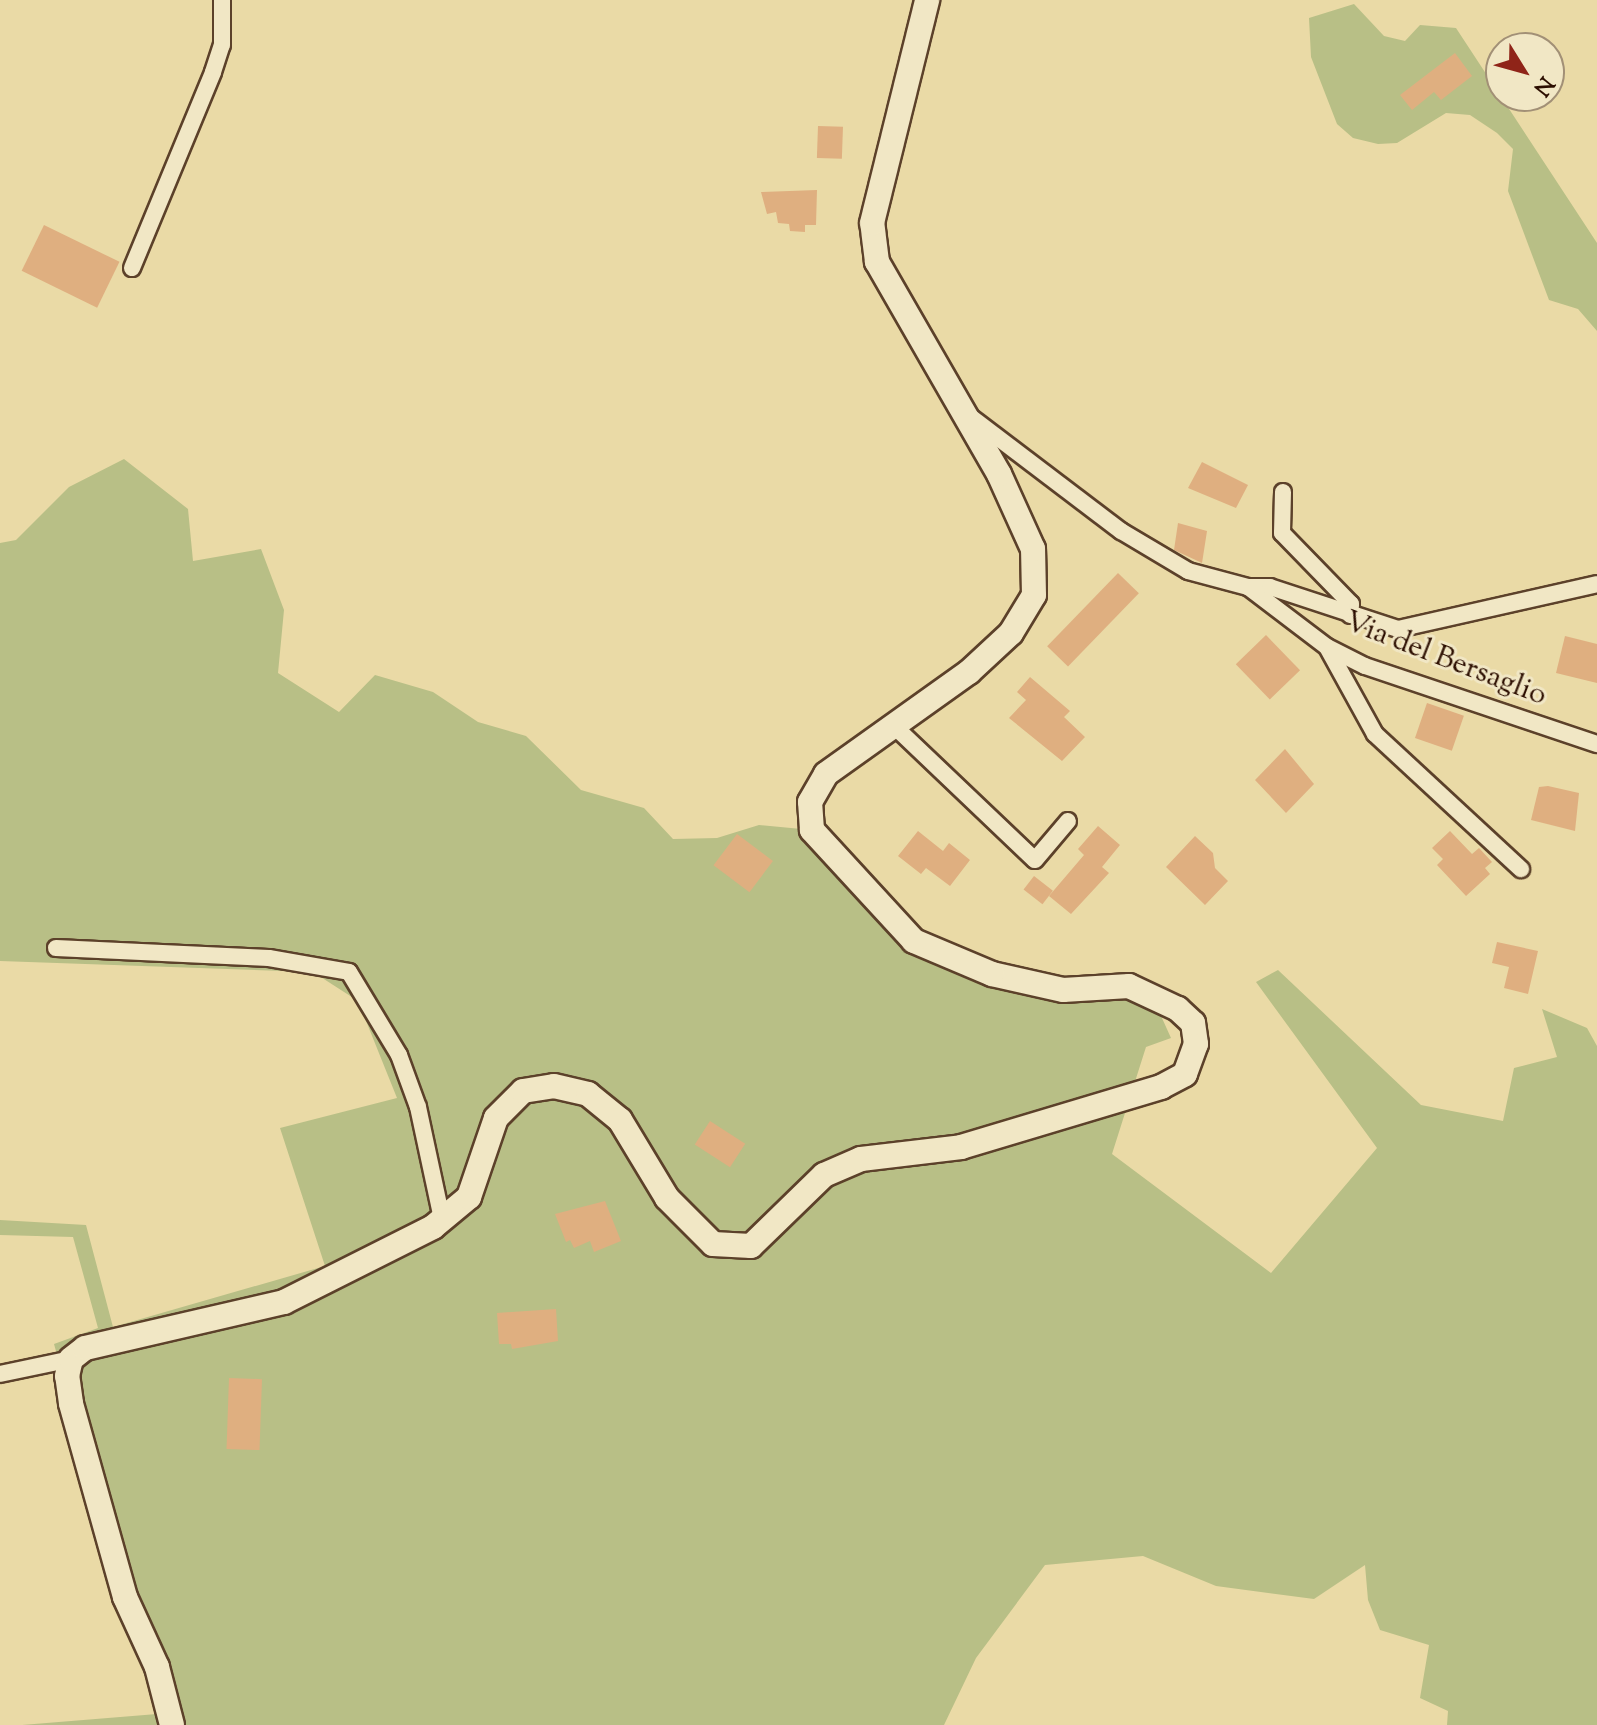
<!DOCTYPE html>
<html>
<head>
<meta charset="utf-8">
<style>
	body { margin:0 }
	#map { position:relative; width:1597px; height:1725px; overflow:hidden; background:#eadaa6; font-family:"Sorts Mill Goudy",serif }
	div>[style] { position:absolute }
	.green>* { inset:0; background:#b8bf86 }
	.building>* { inset:0; background:#dfaf80; transform-origin:0 0 }
	.roads { filter:drop-shadow(2px 0 #5c412a) drop-shadow(-2px 0 #5c412a) drop-shadow(0 2px #5c412a) drop-shadow(0 -2px #5c412a) }
	.street>* { height:16px; margin:-8px; padding:0 8px; transform-origin:8px; border-radius:8px; background:#f1e7c5 }
	.secondary>* { height:24px; margin:-12px; padding:0 12px; transform-origin:12px; border-radius:12px; background:#f1e7c5 }
	span { translate:-50% -50%; white-space:nowrap; text-align:center; line-height:1.15; -webkit-text-stroke:6px #f1e7c5; paint-order:stroke }
	.street-label { font-size:30px; color:#2c0e00 }
	.north { position:absolute; left:1485px; top:32px; width:80px; height:80px; box-sizing:border-box; background:#f1e7c5; border:2px solid #a29076; border-radius:50%; rotate:127deg; font-size:22px; font-weight:700; line-height:32px; text-align:center; color:#2c0e00 }
	.north::after { content:''; display:block; margin:auto; width:28px; height:36px; background:#8f2418; clip-path:polygon(50% 0,100% 100%,50% 72%,0 100%) }
</style>
</head>
<body>
<div id="map">
	<div class="green">
		<i style="clip-path:polygon(1354px 4px,1384px 36px,1405px 41px,1420px 25px,1456px 28px,1597px 243px,1597px 331px,1578px 309px,1549px 300px,1508px 191px,1513px 149px,1497px 133px,1470px 115px,1446px 113px,1397px 143px,1378px 144px,1353px 138px,1337px 124px,1311px 57px,1309px 18px)"></i>
		<i style="clip-path:polygon(124px 459px,188px 509px,193px 561px,261px 549px,284px 610px,278px 673px,339px 712px,375px 675px,433px 692px,478px 722px,526px 736px,581px 790px,644px 808px,673px 839px,717px 838px,759px 825px,812px 830px,914px 940px,992px 974px,1129px 986px,1157px 1007px,1171px 1038px,1146px 1047px,1112px 1154px,1271px 1273px,1377px 1148px,1256px 982px,1278px 970px,1421px 1105px,1503px 1121px,1514px 1068px,1557px 1057px,1542px 1009px,1587px 1028px,1597px 1046px,1597px 1725px,1447px 1725px,1448px 1711px,1420px 1698px,1429px 1645px,1380px 1630px,1368px 1600px,1365px 1565px,1314px 1599px,1216px 1586px,1143px 1556px,1045px 1565px,976px 1658px,944px 1725px,22px 1725px,157px 1714px,54px 1344px,98px 1328px,73px 1237px,0 1235px,0 1220px,86px 1225px,113px 1327px,325px 1266px,280px 1128px,397px 1098px,358px 1001px,313px 972px,0 961px,0 543px,16px 540px,69px 487px)"></i>
	</div>
	<div class="building">
		<i style="clip-path:polygon(1455px 53px,1472px 76px,1441px 100px,1434px 92px,1412px 110px,1400px 95px)"></i>
		<i style="left:818px;top:126px;width:25px;height:32px;rotate:2deg"></i>
		<i style="clip-path:polygon(817px 190px,816px 225px,805px 225px,805px 232px,790px 231px,789px 224px,778px 223px,776px 212px,767px 214px,761px 192px)"></i>
		<i style="left:44px;top:225px;width:84px;height:51px;rotate:26deg"></i>
		<i style="clip-path:polygon(1202px 462px,1248px 485px,1236px 508px,1188px 488px)"></i>
		<i style="clip-path:polygon(1178px 523px,1207px 531px,1202px 563px,1174px 550px)"></i>
		<i style="left:1118px;top:573px;width:29px;height:102px;rotate:44deg"></i>
		<i style="left:1266px;top:635px;width:49px;height:42px;rotate:46deg"></i>
		<i style="clip-path:polygon(1565px 636px,1597px 644px,1597px 683px,1556px 673px)"></i>
		<i style="clip-path:polygon(1030px 677px,1070px 711px,1064px 717px,1085px 737px,1062px 761px,1009px 718px,1026px 700px,1017px 692px)"></i>
		<i style="left:1427px;top:703px;width:39px;height:37px;rotate:19deg"></i>
		<i style="clip-path:polygon(1285px 749px,1314px 784px,1286px 813px,1255px 780px)"></i>
		<i style="clip-path:polygon(1548px 786px,1579px 793px,1575px 831px,1531px 820px,1539px 787px)"></i>
		<i style="clip-path:polygon(1098px 826px,1120px 845px,1102px 867px,1109px 873px,1071px 914px,1049px 896px,1084px 855px,1078px 849px)"></i>
		<i style="clip-path:polygon(918px 831px,943px 851px,949px 843px,970px 860px,950px 886px,926px 868px,921px 874px,898px 856px)"></i>
		<i style="clip-path:polygon(1450px 831px,1472px 854px,1479px 848px,1492px 862px,1485px 868px,1490px 874px,1466px 896px,1437px 865px,1443px 859px,1432px 848px)"></i>
		<i style="left:737px;top:834px;width:45px;height:39px;rotate:37deg"></i>
		<i style="clip-path:polygon(1195px 836px,1213px 853px,1215px 868px,1228px 881px,1205px 905px,1166px 867px)"></i>
		<i style="left:1034px;top:876px;width:24px;height:17px;rotate:38deg"></i>
		<i style="clip-path:polygon(1497px 942px,1538px 951px,1528px 994px,1504px 988px,1509px 967px,1492px 963px)"></i>
		<i style="left:710px;top:1121px;width:42px;height:28px;rotate:33deg"></i>
		<i style="clip-path:polygon(605px 1201px,621px 1241px,594px 1252px,590px 1241px,574px 1248px,570px 1240px,566px 1242px,555px 1214px)"></i>
		<i style="clip-path:polygon(556px 1309px,558px 1341px,512px 1349px,511px 1344px,499px 1344px,497px 1313px)"></i>
		<i style="left:229px;top:1378px;width:33px;height:71px;rotate:2deg"></i>
	</div>
	<div class="roads">
		<div class="street">
			<i style="left:132px;top:268px;width:212px;rotate:-67.5deg"></i>
			<i style="left:213px;top:72px;width:28px;rotate:-72deg"></i>
			<i style="left:222px;top:45px;width:45px;rotate:-90deg"></i>
			<i style="left:968px;top:415px;width:192px;rotate:37.2deg"></i>
			<i style="left:1121px;top:531px;width:78px;rotate:30.8deg"></i>
			<i style="left:1188px;top:571px;width:62px;rotate:14.9deg"></i>
			<i style="left:1248px;top:587px;width:99px;rotate:37.2deg"></i>
			<i style="left:1327px;top:647px;width:42px;rotate:26.6deg"></i>
			<i style="left:1365px;top:666px;width:245px;rotate:18.6deg"></i>
			<i style="left:1283px;top:492px;width:41px;rotate:91.4deg"></i>
			<i style="left:1282px;top:533px;width:99px;rotate:45.8deg"></i>
			<i style="left:1351px;top:604px;width:11px;rotate:95deg"></i>
			<i style="left:1248px;top:587px;width:22px"></i>
			<i style="left:1270px;top:587px;width:135px;rotate:18.2deg"></i>
			<i style="left:1398px;top:629px;width:204px;rotate:-12.7deg"></i>
			<i style="left:1328px;top:649px;width:97px;rotate:61.1deg"></i>
			<i style="left:1375px;top:734px;width:199px;rotate:42.8deg"></i>
			<i style="left:892px;top:724px;width:197px;rotate:43.6deg"></i>
			<i style="left:1035px;top:860px;width:51px;rotate:-49.8deg"></i>
			<i style="left:56px;top:948px;width:213px;rotate:2.7deg"></i>
			<i style="left:269px;top:958px;width:81px;rotate:9.9deg"></i>
			<i style="left:349px;top:972px;width:97px;rotate:58.9deg"></i>
			<i style="left:399px;top:1055px;width:55px;rotate:69.9deg"></i>
			<i style="left:418px;top:1107px;width:115px;rotate:77.9deg"></i>
			<i style="left:0;top:1374px;width:73px;rotate:-11.9deg"></i>
		</div>
		<div class="secondary">
			<i style="left:172px;top:1725px;width:60px;rotate:-104.5deg"></i>
			<i style="left:157px;top:1667px;width:77px;rotate:-114.6deg"></i>
			<i style="left:125px;top:1597px;width:201px;rotate:-105.6deg"></i>
			<i style="left:71px;top:1403px;width:27px;rotate:-98deg"></i>
			<i style="left:67px;top:1376px;width:17px;rotate:-77deg"></i>
			<i style="left:71px;top:1359px;width:18px;rotate:-38deg"></i>
			<i style="left:85px;top:1348px;width:204px;rotate:-13deg"></i>
			<i style="left:284px;top:1302px;width:167px;rotate:-26.7deg"></i>
			<i style="left:433px;top:1227px;width:47px;rotate:-39.8deg"></i>
			<i style="left:469px;top:1197px;width:83px;rotate:-71.1deg"></i>
			<i style="left:496px;top:1118px;width:38px;rotate:-45deg"></i>
			<i style="left:523px;top:1091px;width:31px;rotate:-9deg"></i>
			<i style="left:554px;top:1086px;width:35px;rotate:13deg"></i>
			<i style="left:588px;top:1094px;width:41px;rotate:39.1deg"></i>
			<i style="left:620px;top:1120px;width:91px;rotate:58.9deg"></i>
			<i style="left:667px;top:1198px;width:65px;rotate:45deg"></i>
			<i style="left:713px;top:1244px;width:38px;rotate:3deg"></i>
			<i style="left:751px;top:1246px;width:102px;rotate:-44.2deg"></i>
			<i style="left:824px;top:1175px;width:40px;rotate:-23.4deg"></i>
			<i style="left:861px;top:1159px;width:101px;rotate:-6.8deg"></i>
			<i style="left:961px;top:1147px;width:209px;rotate:-16.7deg"></i>
			<i style="left:1161px;top:1087px;width:27px;rotate:-28deg"></i>
			<i style="left:1185px;top:1074px;width:32px;rotate:-70deg"></i>
			<i style="left:1196px;top:1044px;width:21px;rotate:-98deg"></i>
			<i style="left:1193px;top:1023px;width:21px;rotate:-137deg"></i>
			<i style="left:1178px;top:1009px;width:54px;rotate:-154.9deg"></i>
			<i style="left:1129px;top:986px;width:66px;rotate:176.5deg"></i>
			<i style="left:1063px;top:990px;width:73px;rotate:-167.3deg"></i>
			<i style="left:992px;top:974px;width:85px;rotate:-157.1deg"></i>
			<i style="left:914px;top:941px;width:151px;rotate:-132.6deg"></i>
			<i style="left:812px;top:830px;width:28px;rotate:-94deg"></i>
			<i style="left:810px;top:802px;width:32px;rotate:-60deg"></i>
			<i style="left:826px;top:774px;width:176px;rotate:-35.5deg"></i>
			<i style="left:969px;top:672px;width:57px;rotate:-42.9deg"></i>
			<i style="left:1011px;top:633px;width:44px;rotate:-58.8deg"></i>
			<i style="left:1034px;top:595px;width:46px;rotate:-91.2deg"></i>
			<i style="left:1033px;top:549px;width:82px;rotate:-114.4deg"></i>
			<i style="left:999px;top:474px;width:245px;rotate:-119.9deg"></i>
			<i style="left:877px;top:262px;width:39px;rotate:-97deg"></i>
			<i style="left:872px;top:223px;width:230px;rotate:-76.1deg"></i>
		</div>
	</div>
	<div class="street-label">
		<span style="left:1445px;top:660px;rotate:21deg">Via del Bersaglio</span>
	</div>
	<div class="north">N</div>
</div>
</body>
</html>
